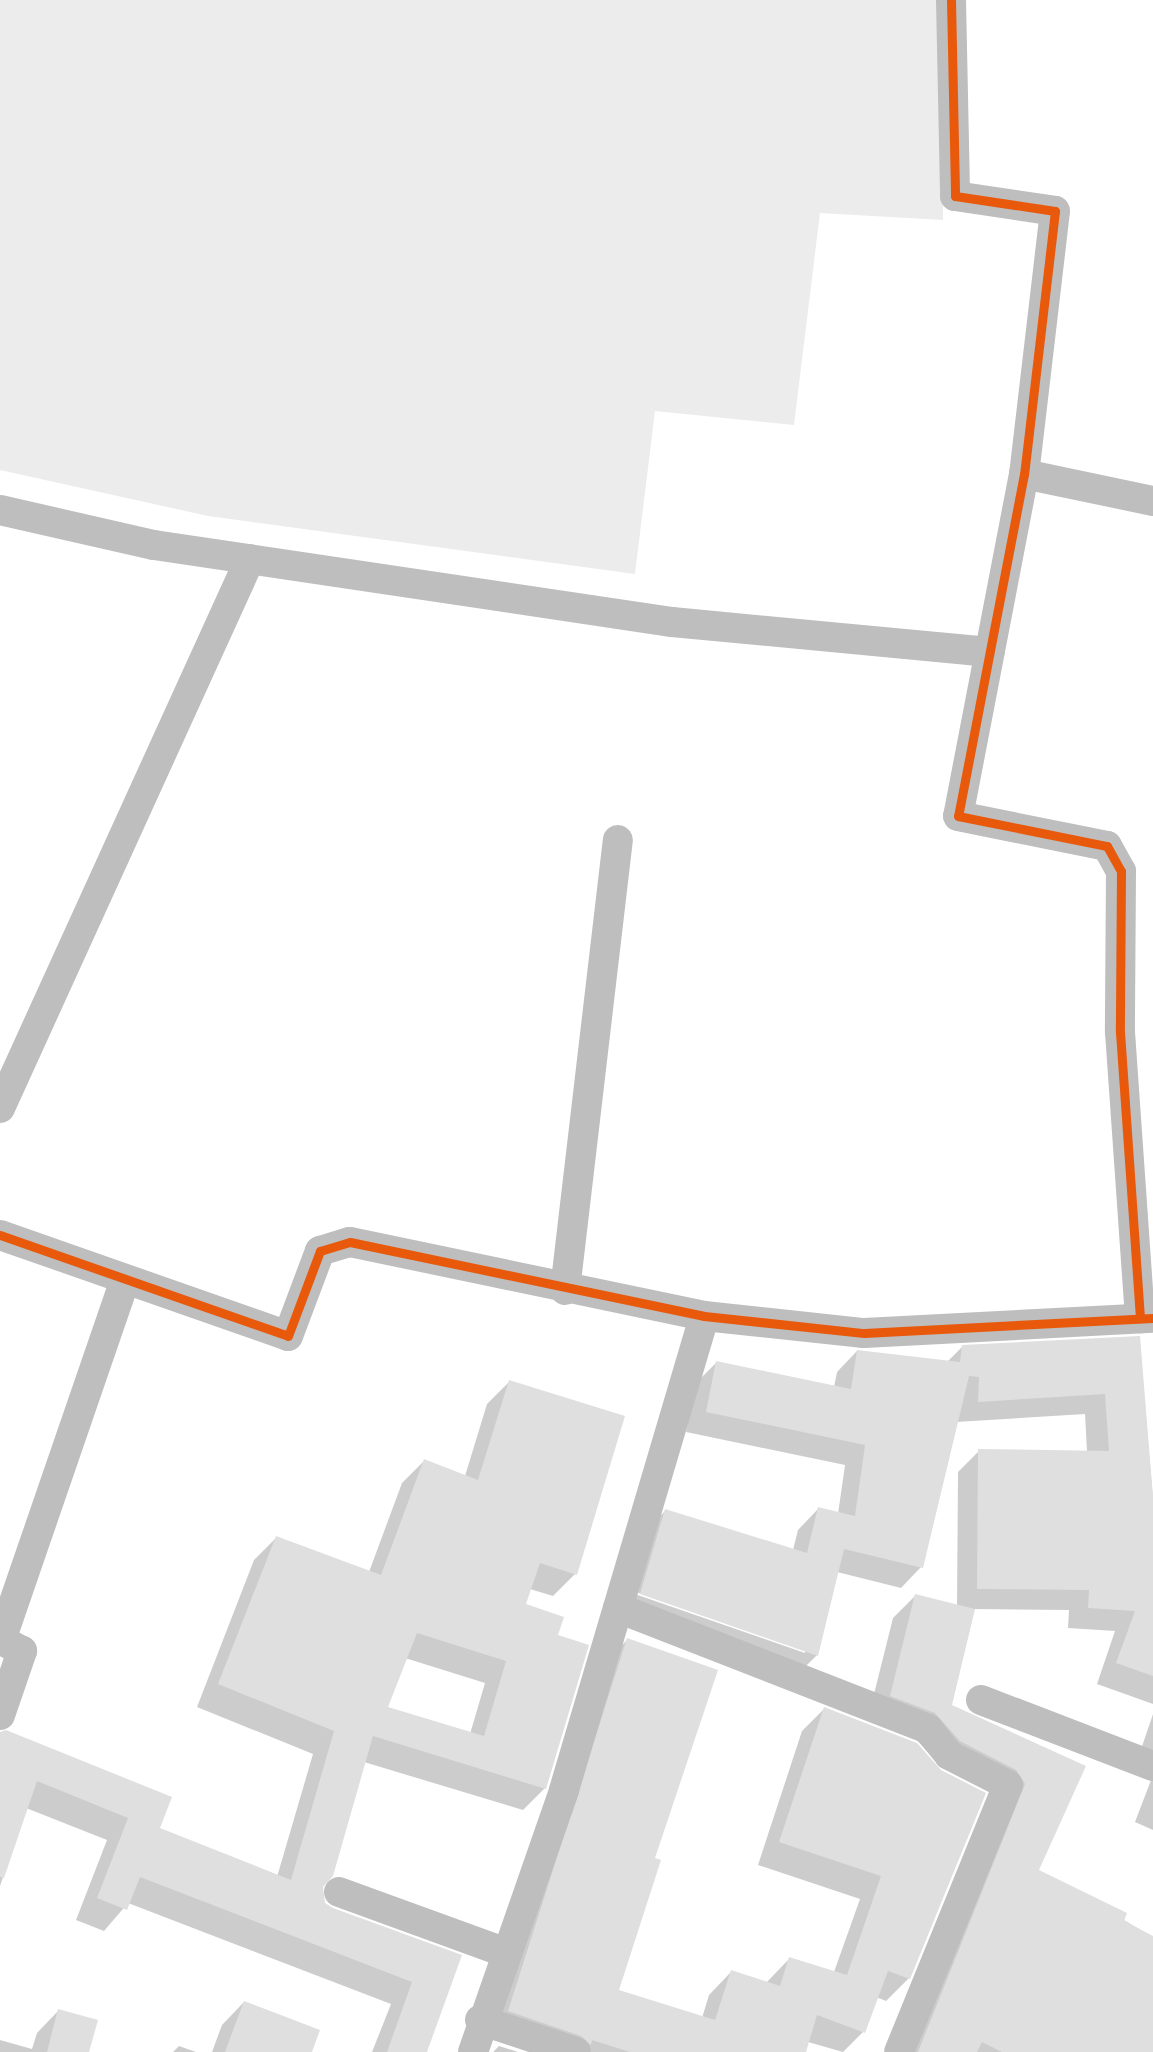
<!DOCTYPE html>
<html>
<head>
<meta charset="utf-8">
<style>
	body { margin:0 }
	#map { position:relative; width:1153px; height:2052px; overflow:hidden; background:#fff; font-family:"DejaVu Sans",sans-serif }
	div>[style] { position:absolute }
	.green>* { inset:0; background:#ececec }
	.shadow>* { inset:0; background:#0003 }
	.building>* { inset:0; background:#dfdfdf }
	.street>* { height:30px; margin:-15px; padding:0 15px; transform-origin:15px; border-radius:15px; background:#bebebe }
	.cycleway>* { height:9px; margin:-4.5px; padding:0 4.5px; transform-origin:4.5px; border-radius:4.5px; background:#e8590c }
	span { translate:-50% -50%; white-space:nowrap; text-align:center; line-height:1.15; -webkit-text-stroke:4.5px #fff; paint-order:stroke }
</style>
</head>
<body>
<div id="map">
	<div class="green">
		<i style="clip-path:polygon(0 0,942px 0,943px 220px,820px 213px,794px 425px,655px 411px,635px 574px,208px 516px,0 470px)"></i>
	</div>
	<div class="shadow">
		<i style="clip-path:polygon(evenodd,1139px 1338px,1153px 1499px,1153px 1704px,1097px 1684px,1115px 1631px,1068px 1628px,1069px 1610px,974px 1609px,950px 1705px,1084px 1767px,1037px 1870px,1153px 1937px,1153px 2052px,902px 2052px,993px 1792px,938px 1763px,912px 1735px,868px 1718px,893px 1618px,915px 1596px,957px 1606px,958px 1472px,979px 1451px,1087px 1452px,1085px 1414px,956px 1422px,921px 1567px,901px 1588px,837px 1572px,817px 1655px,796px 1676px,620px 1615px,645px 1532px,665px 1511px,793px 1550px,798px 1530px,818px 1509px,838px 1514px,845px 1465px,686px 1432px,696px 1383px,717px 1362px,834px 1387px,837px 1372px,857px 1351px,947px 1362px,962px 1347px,1139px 1338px,633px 1591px,805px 1649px,805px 1653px,632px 1593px,633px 1591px)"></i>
		<i style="clip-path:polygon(evenodd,509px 1382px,575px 1574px,553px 1596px,530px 1589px,524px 1605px,556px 1636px,545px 1788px,523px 1810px,364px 1762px,321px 1886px,324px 1903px,332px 1910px,460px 1956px,425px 2052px,372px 2052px,391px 2004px,128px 1903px,104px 1931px,76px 1920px,107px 1840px,26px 1808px,0 1886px,0 1733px,158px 1829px,277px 1877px,313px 1754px,197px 1707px,254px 1560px,276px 1538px,369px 1572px,402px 1483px,424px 1461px,465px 1476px,487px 1404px,509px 1382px,405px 1658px,485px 1683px,470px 1734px,386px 1708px,405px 1658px)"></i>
		<i style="clip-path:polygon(627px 1640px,653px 1859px,617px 1991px,702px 2018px,709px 1995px,731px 1972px,766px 1983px,789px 1959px,834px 1972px,860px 1899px,758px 1865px,802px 1731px,824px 1709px,917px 1745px,909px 1978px,886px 2001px,876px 1997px,863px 2032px,843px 2052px,808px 2042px,805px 2052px,542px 2052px,487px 2034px,605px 1663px)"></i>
		<i style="clip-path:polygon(1153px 1714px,1153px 1766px,1137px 1761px)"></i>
		<i style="clip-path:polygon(1153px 1775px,1153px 1830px,1135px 1822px)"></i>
		<i style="clip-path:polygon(244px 2002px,311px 2052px,212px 2052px,222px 2025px)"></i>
		<i style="clip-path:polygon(59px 2010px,87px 2052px,0 2052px,0 2040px,32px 2049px,37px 2033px)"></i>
		<i style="clip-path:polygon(179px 2046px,196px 2052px,173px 2052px)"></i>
		<i style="clip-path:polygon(499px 2046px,518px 2052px,493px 2052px)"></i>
	</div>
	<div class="building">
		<i style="clip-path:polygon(1140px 1336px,1153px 1497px,1153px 1676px,1116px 1663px,1135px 1611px,1088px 1608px,1089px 1590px,977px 1589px,978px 1449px,1109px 1451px,1105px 1394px,978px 1402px,979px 1377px,969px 1376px,923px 1568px,844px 1549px,818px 1656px,640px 1594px,665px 1509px,807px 1553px,818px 1507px,855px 1516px,865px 1445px,706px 1412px,716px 1361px,851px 1389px,857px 1350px,960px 1362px,962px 1345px)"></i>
		<i style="clip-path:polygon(evenodd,509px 1380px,625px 1416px,577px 1575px,540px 1563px,526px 1604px,564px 1617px,558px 1635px,589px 1645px,546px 1789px,373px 1736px,333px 1876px,323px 1887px,325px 1903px,333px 1908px,462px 1955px,427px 2052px,387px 2052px,412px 1982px,140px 1877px,127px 1910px,97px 1898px,128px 1818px,37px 1781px,4px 1878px,0 1877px,0 1732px,6px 1730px,172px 1797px,160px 1828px,291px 1880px,334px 1731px,218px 1684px,276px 1536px,381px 1575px,424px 1459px,478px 1480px,509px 1380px,417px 1633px,506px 1661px,484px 1736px,388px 1707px,417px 1633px)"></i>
		<i style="clip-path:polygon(915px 1594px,975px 1609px,952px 1705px,1086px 1766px,1039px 1870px,1127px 1913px,1124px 1921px,1153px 1936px,1153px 2052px,1002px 2052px,982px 2042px,977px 2052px,918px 2052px,1025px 1784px,1016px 1770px,960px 1741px,935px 1713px,890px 1696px)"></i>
		<i style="clip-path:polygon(627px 1638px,718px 1670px,655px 1858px,661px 1860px,619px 1990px,715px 2020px,731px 1970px,780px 1986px,789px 1957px,847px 1975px,881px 1876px,779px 1842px,824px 1707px,917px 1743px,941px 1770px,986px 1793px,910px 1979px,888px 1971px,865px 2033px,817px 2015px,806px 2052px,630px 2052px,592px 2040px,591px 2045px,581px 2036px,508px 2011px)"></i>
		<i style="clip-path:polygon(244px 2001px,320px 2030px,312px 2052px,225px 2052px)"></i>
		<i style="clip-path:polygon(58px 2009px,98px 2020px,89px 2052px,47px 2052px)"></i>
	</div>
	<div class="street">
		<i style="left:951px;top:0;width:196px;rotate:88.8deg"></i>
		<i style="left:955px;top:196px;width:101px;rotate:8.5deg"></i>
		<i style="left:1055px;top:211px;width:265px;rotate:96.7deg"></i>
		<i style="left:1024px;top:474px;width:348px;rotate:100.9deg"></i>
		<i style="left:958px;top:816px;width:152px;rotate:11.4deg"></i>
		<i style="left:1107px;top:846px;width:29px;rotate:61deg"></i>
		<i style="left:1121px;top:871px;width:161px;rotate:90.4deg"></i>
		<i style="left:1120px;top:1032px;width:287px;rotate:86deg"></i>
		<i style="left:1024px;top:474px;width:132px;rotate:11.8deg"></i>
		<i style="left:0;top:510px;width:158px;rotate:12.8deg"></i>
		<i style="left:154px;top:545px;width:524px;rotate:8.46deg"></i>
		<i style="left:672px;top:622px;width:319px;rotate:5.4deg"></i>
		<i style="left:0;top:1108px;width:603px;rotate:-65.52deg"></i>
		<i style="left:0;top:1235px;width:305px;rotate:19.3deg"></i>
		<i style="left:288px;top:1336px;width:91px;rotate:-69.4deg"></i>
		<i style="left:320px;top:1251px;width:31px;rotate:-17deg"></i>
		<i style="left:350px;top:1242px;width:362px;rotate:11.8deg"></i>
		<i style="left:704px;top:1316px;width:161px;rotate:6.1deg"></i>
		<i style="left:864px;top:1333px;width:289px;rotate:-3deg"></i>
		<i style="left:565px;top:1290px;width:453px;rotate:-83.3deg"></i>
		<i style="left:618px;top:1608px;width:333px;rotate:21.3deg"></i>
		<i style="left:928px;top:1729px;width:33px;rotate:51deg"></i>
		<i style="left:949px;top:1755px;width:66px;rotate:27deg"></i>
		<i style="left:1008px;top:1785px;width:288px;rotate:112.2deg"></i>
		<i style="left:981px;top:1700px;width:184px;rotate:21deg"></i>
		<i style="left:0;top:1715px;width:68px;rotate:-71deg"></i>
		<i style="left:22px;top:1651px;width:24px;rotate:-152deg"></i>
		<i style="left:1px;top:1640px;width:379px;rotate:-71deg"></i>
		<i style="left:339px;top:1892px;width:179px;rotate:20deg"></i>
		<i style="left:480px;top:2020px;width:101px;rotate:18.4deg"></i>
		<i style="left:473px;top:2052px;width:277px;rotate:-70.8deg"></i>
		<i style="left:564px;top:1790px;width:494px;rotate:-73.5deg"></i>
	</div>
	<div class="cycleway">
		<i style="left:951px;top:0;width:196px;rotate:88.8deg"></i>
		<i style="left:955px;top:196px;width:101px;rotate:8.5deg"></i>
		<i style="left:1055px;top:211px;width:265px;rotate:96.7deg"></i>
		<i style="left:1024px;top:474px;width:348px;rotate:100.9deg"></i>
		<i style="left:958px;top:816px;width:152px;rotate:11.4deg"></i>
		<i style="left:1107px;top:846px;width:29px;rotate:61deg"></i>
		<i style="left:1121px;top:871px;width:161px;rotate:90.4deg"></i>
		<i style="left:1120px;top:1032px;width:287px;rotate:86deg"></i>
		<i style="left:0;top:1235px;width:305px;rotate:19.3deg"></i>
		<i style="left:288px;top:1336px;width:91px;rotate:-69.4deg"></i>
		<i style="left:320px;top:1251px;width:31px;rotate:-17deg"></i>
		<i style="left:350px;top:1242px;width:362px;rotate:11.8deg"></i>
		<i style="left:704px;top:1316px;width:161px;rotate:6.1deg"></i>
		<i style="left:864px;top:1333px;width:289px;rotate:-3deg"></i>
	</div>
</div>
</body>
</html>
